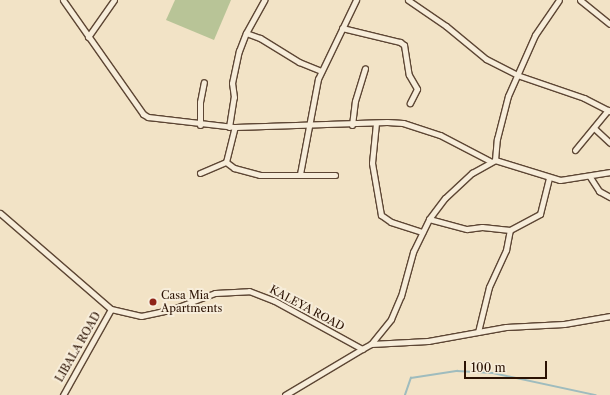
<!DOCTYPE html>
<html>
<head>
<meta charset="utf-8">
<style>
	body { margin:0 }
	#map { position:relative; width:610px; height:395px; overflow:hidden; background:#f2e3c6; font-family:"Libre Caslon Text",serif }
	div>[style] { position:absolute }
	.green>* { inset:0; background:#b8c497 }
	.stream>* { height:1.5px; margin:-0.75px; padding:0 0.75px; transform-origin:0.75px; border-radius:0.75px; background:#9fbcbe }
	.roads { filter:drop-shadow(1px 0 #5d4634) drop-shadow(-1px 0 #5d4634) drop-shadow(0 1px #5d4634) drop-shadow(0 -1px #5d4634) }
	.street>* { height:5px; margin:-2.5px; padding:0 2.5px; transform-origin:2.5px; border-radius:2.5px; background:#f7edda }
	.dots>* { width:11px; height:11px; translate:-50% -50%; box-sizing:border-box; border:2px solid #f7edda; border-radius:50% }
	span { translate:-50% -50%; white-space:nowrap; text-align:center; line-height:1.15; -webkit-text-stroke:4px #f7edda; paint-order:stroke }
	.poi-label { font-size:11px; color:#2b1203 }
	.left { translate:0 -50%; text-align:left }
	.street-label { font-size:11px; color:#2b1203 }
	.scale { position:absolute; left:464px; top:361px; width:83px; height:18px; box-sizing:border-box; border:2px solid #2b1203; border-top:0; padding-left:5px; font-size:12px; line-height:14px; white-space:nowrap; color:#2b1203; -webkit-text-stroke:3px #f7edda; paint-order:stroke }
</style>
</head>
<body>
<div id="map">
	<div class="green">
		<i style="clip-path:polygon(175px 0,231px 0,214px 40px,166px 20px)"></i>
	</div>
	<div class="stream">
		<i style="left:405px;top:395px;width:18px;rotate:-71deg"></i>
		<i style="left:411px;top:378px;width:47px;rotate:-8.7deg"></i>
		<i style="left:457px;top:371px;width:36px;rotate:3deg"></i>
		<i style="left:493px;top:373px;width:105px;rotate:12.1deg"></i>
	</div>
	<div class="roads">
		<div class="street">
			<i style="left:63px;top:0;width:139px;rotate:54.9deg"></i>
			<i style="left:143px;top:114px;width:6px;rotate:31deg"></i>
			<i style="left:148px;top:117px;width:88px;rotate:6.6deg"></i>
			<i style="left:235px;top:127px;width:152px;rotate:-1.9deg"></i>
			<i style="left:387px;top:122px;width:16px;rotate:4deg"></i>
			<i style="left:403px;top:123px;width:39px;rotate:18deg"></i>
			<i style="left:440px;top:135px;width:56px;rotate:27.5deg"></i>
			<i style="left:408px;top:0;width:46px;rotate:34.4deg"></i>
			<i style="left:446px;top:26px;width:52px;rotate:39.5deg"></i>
			<i style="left:486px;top:59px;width:35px;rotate:27deg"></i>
			<i style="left:517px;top:75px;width:71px;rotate:18.9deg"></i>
			<i style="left:584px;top:98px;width:29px;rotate:27deg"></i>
			<i style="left:580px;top:0;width:38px;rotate:39deg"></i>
			<i style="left:342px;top:28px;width:60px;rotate:13.6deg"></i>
			<i style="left:400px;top:42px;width:5px;rotate:37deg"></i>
			<i style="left:404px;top:45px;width:30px;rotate:81deg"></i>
			<i style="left:409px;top:75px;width:16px;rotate:60deg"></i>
			<i style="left:417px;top:89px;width:16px;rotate:117deg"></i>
			<i style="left:246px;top:33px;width:15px;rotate:20deg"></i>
			<i style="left:260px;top:38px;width:46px;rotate:31.6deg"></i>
			<i style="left:299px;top:62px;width:24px;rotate:22deg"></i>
			<i style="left:88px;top:37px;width:45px;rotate:-54.9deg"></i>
			<i style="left:376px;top:123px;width:40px;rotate:95.7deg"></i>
			<i style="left:372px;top:163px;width:53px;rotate:80.2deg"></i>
			<i style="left:381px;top:215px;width:12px;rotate:35deg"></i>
			<i style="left:391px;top:222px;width:33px;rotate:18deg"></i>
			<i style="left:200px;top:125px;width:23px;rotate:-90deg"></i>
			<i style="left:200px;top:102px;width:20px;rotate:-79deg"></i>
			<i style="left:352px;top:125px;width:24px;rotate:-83deg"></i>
			<i style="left:355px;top:101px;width:34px;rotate:-73deg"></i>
			<i style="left:229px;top:127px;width:30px;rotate:-81deg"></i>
			<i style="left:234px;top:97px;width:14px;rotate:-98deg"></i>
			<i style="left:232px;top:83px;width:33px;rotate:-78deg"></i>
			<i style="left:239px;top:51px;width:19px;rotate:-69deg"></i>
			<i style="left:246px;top:33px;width:38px;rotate:-61deg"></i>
			<i style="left:594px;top:128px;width:22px;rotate:43deg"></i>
			<i style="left:575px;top:150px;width:52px;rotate:-50.5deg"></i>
			<i style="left:495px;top:160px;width:21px;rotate:-85deg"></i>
			<i style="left:497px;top:139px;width:44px;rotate:-75.7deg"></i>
			<i style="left:508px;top:96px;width:67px;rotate:-66.1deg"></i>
			<i style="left:535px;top:35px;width:42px;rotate:-55.6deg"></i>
			<i style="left:226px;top:162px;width:10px;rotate:37deg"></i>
			<i style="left:234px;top:168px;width:27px;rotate:15deg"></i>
			<i style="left:260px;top:175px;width:75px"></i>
			<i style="left:200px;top:173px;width:28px;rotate:-23deg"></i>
			<i style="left:226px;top:162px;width:36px;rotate:-76deg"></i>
			<i style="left:300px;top:174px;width:97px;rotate:-79.3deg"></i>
			<i style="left:318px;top:79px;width:88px;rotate:-64.3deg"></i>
			<i style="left:590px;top:177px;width:17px;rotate:57deg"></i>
			<i style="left:599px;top:191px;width:13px;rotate:29deg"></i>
			<i style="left:0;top:213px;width:147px;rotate:40.9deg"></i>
			<i style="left:111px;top:309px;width:31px;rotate:13deg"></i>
			<i style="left:141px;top:316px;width:30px;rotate:-12deg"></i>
			<i style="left:170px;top:310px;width:48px;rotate:-20.7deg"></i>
			<i style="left:215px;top:293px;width:34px;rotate:-3deg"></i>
			<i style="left:249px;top:291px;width:26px;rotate:21deg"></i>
			<i style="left:273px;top:300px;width:102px;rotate:28.8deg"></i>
			<i style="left:362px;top:349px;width:10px;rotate:-29deg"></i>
			<i style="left:371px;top:344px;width:32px;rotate:-51deg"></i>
			<i style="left:391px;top:319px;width:25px;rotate:-67deg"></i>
			<i style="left:401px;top:296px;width:46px;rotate:-74.7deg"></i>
			<i style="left:413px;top:252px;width:37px;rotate:-64deg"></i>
			<i style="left:429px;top:219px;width:26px;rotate:-53deg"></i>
			<i style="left:445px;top:198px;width:37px;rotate:-43deg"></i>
			<i style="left:472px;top:173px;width:26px;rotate:-29deg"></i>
			<i style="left:495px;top:160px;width:68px;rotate:17.1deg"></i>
			<i style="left:560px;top:180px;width:51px;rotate:-9.1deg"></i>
			<i style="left:429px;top:219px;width:39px;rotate:15deg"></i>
			<i style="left:467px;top:229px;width:15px;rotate:-8deg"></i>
			<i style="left:482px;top:227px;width:28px;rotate:6deg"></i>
			<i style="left:510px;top:230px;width:34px;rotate:-28deg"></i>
			<i style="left:540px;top:214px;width:37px;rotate:-76deg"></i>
			<i style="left:478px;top:332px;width:46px;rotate:-76.3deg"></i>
			<i style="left:489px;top:287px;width:41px;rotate:-65.3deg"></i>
			<i style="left:506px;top:250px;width:20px;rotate:-79deg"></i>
			<i style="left:371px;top:344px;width:57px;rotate:-3deg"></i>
			<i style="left:428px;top:341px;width:79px;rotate:-10.2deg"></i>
			<i style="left:506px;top:327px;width:58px;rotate:-3deg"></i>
			<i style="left:564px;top:324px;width:47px;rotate:-9.9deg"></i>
			<i style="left:63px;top:395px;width:98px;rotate:-60.8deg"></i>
			<i style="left:285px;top:395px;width:90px;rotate:-30.9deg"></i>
		</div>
	</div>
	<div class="dots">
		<i style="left:153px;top:302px;background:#8f2418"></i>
	</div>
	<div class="poi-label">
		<span class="left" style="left:161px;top:302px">Casa Mia<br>Apartments</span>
	</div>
	<div class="street-label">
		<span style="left:307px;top:308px;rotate:28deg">KALEYA ROAD</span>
		<span style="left:78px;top:347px;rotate:-60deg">LIBALA ROAD</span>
	</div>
	<div class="scale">100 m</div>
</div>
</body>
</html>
